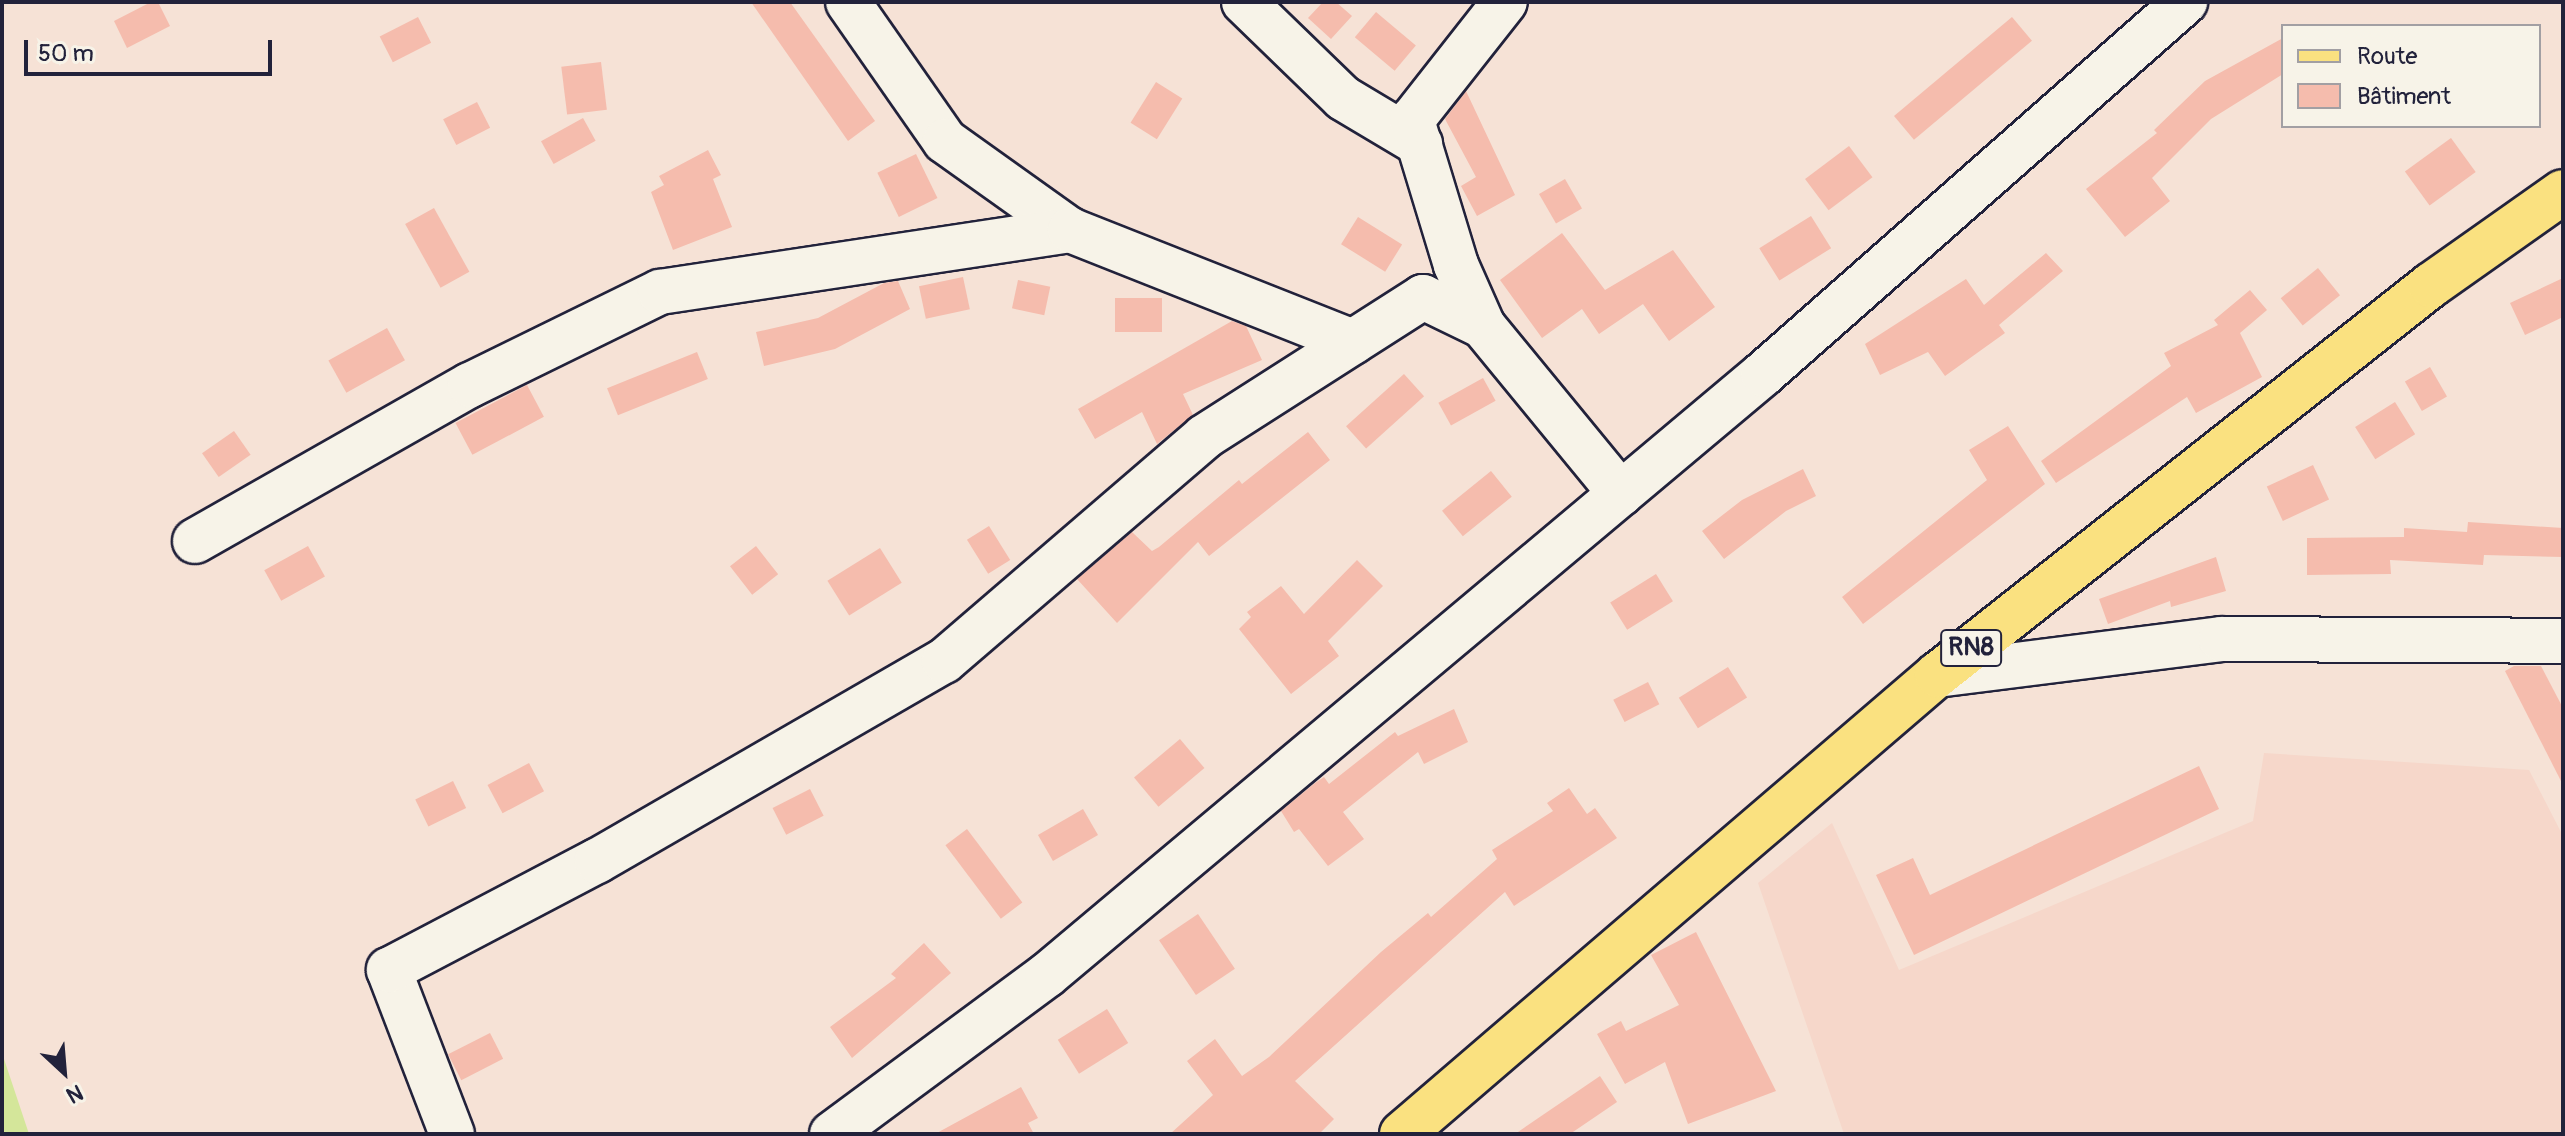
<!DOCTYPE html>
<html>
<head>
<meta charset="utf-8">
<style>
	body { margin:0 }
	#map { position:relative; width:2565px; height:1136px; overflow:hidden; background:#f6e2d6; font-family:Pangolin,sans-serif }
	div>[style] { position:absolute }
	.built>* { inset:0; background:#f6d7ca }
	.green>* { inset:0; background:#d4e69a }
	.building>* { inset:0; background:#f5bcad; transform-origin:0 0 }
	.roads { filter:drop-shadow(2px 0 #22223b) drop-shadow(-2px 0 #22223b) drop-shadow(0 2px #22223b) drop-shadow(0 -2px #22223b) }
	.minor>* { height:44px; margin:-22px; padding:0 22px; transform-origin:22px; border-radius:22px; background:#f7f3e8 }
	.major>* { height:44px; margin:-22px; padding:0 22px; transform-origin:22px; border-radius:22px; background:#fae180 }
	span { translate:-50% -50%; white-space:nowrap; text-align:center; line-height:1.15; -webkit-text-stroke:6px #f7f3e8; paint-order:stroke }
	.shield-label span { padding:2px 6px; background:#f7f3e8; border:2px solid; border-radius:6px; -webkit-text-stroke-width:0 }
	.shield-label { font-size:26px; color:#22223b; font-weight:700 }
	.frame { position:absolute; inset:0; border:4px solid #22223b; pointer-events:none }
	.legend { position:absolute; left:2281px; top:24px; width:260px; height:104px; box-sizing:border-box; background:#f7f3e8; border:2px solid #a29fa3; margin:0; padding:10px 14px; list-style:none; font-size:24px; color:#22223b }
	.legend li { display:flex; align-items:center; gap:16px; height:40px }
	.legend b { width:40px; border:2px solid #a29fa3 }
	.north { position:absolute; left:24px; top:1032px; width:80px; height:80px; -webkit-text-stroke:6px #f7f3e8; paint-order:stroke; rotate:154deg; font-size:22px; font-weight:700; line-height:32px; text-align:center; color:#22223b }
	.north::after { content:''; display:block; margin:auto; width:28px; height:36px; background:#22223b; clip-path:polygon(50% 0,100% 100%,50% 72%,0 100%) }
	.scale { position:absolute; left:24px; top:40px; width:248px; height:36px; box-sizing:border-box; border:4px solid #22223b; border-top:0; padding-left:10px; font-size:24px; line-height:28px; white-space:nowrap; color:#22223b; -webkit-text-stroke:6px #f7f3e8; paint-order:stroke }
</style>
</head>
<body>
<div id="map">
	<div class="built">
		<i style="clip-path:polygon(2264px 753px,2529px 770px,2563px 836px,2563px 1134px,1844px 1134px,1758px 883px,1832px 823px,1899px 970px,2253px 821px)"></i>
	</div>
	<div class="green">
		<i style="clip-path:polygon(2px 1053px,29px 1134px,2px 1134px)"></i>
	</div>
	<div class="building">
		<i style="clip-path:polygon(151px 2px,158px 2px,170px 26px,127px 48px,114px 21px)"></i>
		<i style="clip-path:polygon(751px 2px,790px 2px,875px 121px,848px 141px)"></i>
		<i style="clip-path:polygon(1323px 2px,1336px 2px,1352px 16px,1331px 39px,1308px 18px)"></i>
		<i style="left:1376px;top:12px;width:52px;height:33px;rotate:40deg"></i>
		<i style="left:418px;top:17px;width:29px;height:43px;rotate:63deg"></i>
		<i style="left:2012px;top:17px;width:31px;height:154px;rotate:50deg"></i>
		<i style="clip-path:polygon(2283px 38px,2283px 74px,2211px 119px,2152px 178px,2170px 201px,2125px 237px,2086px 189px,2157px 133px,2154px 130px,2205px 81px)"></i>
		<i style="left:601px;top:62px;width:48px;height:40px;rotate:83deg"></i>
		<i style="left:1156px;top:82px;width:31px;height:48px;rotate:32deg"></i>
		<i style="clip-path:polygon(1466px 91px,1515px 195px,1477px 216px,1461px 186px,1476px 177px,1445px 119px)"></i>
		<i style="left:477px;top:102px;width:29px;height:38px;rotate:63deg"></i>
		<i style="left:583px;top:118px;width:26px;height:48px;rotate:61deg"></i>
		<i style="left:2451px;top:138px;width:42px;height:57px;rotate:54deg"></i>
		<i style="left:1849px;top:146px;width:39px;height:55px;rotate:53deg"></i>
		<i style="clip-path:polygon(708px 150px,721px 175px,713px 179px,732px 227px,673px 250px,651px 192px,664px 185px,659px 176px)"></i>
		<i style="left:916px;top:154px;width:49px;height:43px;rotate:64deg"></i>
		<i style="left:1565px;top:179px;width:34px;height:30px;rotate:60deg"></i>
		<i style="left:434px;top:208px;width:73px;height:33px;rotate:61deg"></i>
		<i style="left:1811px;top:216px;width:38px;height:61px;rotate:58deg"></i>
		<i style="left:1358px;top:217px;width:52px;height:32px;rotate:32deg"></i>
		<i style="clip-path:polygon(1562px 233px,1605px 290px,1673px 250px,1715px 307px,1669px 341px,1643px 304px,1599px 334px,1582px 309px,1542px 338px,1500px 280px)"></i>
		<i style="clip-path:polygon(2046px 253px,2063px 271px,1999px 325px,2005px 333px,1945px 376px,1928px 352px,1880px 375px,1865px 344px,1966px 279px,1984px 305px)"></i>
		<i style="left:2318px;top:268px;width:35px;height:48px;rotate:51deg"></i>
		<i style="left:963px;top:277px;width:33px;height:45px;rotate:78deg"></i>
		<i style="clip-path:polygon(2563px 278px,2563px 317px,2525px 335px,2510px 303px)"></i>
		<i style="left:1018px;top:280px;width:33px;height:29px;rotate:12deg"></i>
		<i style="clip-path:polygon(898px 281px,910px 309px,835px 349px,764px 366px,756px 332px,818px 318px,884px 283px)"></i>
		<i style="clip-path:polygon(2250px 290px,2267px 310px,2240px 333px,2262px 377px,2196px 413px,2187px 397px,2056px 483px,2041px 461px,2171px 366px,2164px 353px,2218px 325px,2214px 320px)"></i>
		<i style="left:1115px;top:298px;width:47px;height:34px"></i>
		<i style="clip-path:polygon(1232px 321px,1246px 326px,1262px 360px,1183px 394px,1193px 415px,1157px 444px,1142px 412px,1095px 439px,1078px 409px)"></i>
		<i style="left:387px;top:328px;width:37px;height:67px;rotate:61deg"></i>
		<i style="left:697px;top:352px;width:29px;height:97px;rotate:68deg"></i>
		<i style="left:2430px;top:367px;width:34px;height:29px;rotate:60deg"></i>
		<i style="left:1404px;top:374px;width:30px;height:78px;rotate:48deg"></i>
		<i style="left:1483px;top:378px;width:26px;height:51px;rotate:61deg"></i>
		<i style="left:527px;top:385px;width:36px;height:81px;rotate:62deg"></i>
		<i style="left:2395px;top:402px;width:38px;height:47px;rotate:58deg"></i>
		<i style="clip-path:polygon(2008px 426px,2045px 484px,1863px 624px,1842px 597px,1987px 480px,1969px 450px)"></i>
		<i style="left:234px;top:431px;width:29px;height:39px;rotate:55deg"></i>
		<i style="clip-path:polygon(1308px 432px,1330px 460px,1209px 556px,1198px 542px,1117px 623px,1077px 579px,1132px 532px,1152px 551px,1159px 547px,1239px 480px,1242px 484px)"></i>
		<i style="left:2313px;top:465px;width:38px;height:51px;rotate:65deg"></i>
		<i style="clip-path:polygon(1803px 469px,1816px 496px,1786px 511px,1724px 559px,1702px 531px,1742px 500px)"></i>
		<i style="left:1491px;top:471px;width:33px;height:63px;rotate:51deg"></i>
		<i style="clip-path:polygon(2468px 522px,2563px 528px,2563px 557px,2484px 555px,2483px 565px,2390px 560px,2391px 574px,2307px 575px,2307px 538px,2404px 537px,2404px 528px,2467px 532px)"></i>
		<i style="left:989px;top:526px;width:40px;height:26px;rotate:58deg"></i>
		<i style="left:308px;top:546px;width:35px;height:50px;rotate:61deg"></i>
		<i style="left:756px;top:546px;width:36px;height:33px;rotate:52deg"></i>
		<i style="left:880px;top:548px;width:41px;height:62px;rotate:58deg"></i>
		<i style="clip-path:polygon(2216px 557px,2226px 591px,2171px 607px,2170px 601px,2108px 624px,2099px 599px)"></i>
		<i style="clip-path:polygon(1357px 560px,1383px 586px,1328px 641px,1339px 656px,1291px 694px,1239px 629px,1251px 617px,1247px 612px,1281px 586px,1304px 614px)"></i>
		<i style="left:1656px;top:574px;width:32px;height:54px;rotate:58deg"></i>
		<i style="clip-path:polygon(2514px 666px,2541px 666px,2563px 708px,2563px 785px,2505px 671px)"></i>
		<i style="left:1728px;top:667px;width:36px;height:58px;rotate:58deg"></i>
		<i style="left:1648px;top:682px;width:25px;height:39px;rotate:63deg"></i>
		<i style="clip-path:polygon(1454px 709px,1468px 742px,1424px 764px,1418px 752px,1343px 812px,1364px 839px,1328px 866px,1299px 829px,1294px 832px,1281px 811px,1315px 783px,1324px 777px,1329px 784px,1395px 732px,1398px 736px)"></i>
		<i style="left:1180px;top:739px;width:38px;height:60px;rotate:50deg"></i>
		<i style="left:529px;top:763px;width:32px;height:47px;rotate:62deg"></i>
		<i style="clip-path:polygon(2199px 766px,2219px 809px,1914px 955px,1876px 875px,1913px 858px,1930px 895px)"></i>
		<i style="left:453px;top:781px;width:30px;height:42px;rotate:64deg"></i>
		<i style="clip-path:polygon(1569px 788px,1587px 814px,1595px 808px,1617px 838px,1514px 906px,1505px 892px,1295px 1081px,1334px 1119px,1319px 1134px,1170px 1134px,1213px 1095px,1187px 1061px,1215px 1039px,1242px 1076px,1269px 1057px,1381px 952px,1428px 913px,1431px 917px,1497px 859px,1492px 850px,1553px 811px,1547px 803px)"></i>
		<i style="left:810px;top:789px;width:30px;height:42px;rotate:63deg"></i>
		<i style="left:1083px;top:809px;width:30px;height:52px;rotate:60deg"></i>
		<i style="left:967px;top:829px;width:92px;height:27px;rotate:53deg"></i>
		<i style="left:1198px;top:914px;width:66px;height:47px;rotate:56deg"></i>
		<i style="clip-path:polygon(1696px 932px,1776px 1091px,1688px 1124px,1665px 1062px,1625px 1084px,1597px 1034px,1621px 1021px,1626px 1031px,1679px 1005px,1651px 955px)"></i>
		<i style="clip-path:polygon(924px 943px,951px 973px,852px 1058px,830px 1027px,896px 978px,891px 974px)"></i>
		<i style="left:1107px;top:1009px;width:40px;height:58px;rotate:58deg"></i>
		<i style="left:490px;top:1033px;width:29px;height:47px;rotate:63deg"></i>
		<i style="clip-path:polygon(1600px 1076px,1617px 1102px,1570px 1134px,1515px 1134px)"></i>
		<i style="clip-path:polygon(1021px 1087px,1038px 1118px,1028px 1123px,1034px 1134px,935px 1134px)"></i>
	</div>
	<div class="roads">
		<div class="minor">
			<i style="left:848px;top:2px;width:169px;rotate:55.1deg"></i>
			<i style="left:945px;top:141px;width:153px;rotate:35.5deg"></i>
			<i style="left:1244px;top:2px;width:138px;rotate:44.1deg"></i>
			<i style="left:1343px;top:98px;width:90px;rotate:30.9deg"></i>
			<i style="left:1483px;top:326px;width:67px;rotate:-113.9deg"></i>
			<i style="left:1456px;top:265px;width:152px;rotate:-106.9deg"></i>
			<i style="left:1412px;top:120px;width:150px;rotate:-51.8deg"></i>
			<i style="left:195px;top:541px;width:316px;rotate:-29.6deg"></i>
			<i style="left:470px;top:385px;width:212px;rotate:-26.1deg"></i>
			<i style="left:660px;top:292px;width:415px;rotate:-8.6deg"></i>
			<i style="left:1070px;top:230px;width:304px;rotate:21.6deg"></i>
			<i style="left:1937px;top:675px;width:286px;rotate:-7.2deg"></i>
			<i style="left:2221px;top:639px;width:342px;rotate:0.3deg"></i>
			<i style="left:452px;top:1134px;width:176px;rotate:-111deg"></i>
			<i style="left:389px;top:970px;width:235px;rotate:-27.7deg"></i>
			<i style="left:597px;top:861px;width:401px;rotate:-30deg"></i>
			<i style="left:944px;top:661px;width:343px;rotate:-40.7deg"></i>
			<i style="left:1204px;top:437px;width:260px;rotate:-32.6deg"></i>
			<i style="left:1423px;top:297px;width:67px;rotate:25.8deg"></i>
			<i style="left:1483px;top:326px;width:217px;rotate:50.6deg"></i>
			<i style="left:832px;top:1134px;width:267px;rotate:-36.5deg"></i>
			<i style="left:1047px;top:975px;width:935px;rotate:-40.01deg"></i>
			<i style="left:1763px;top:374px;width:563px;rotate:-41.4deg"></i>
		</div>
		<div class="major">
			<i style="left:1402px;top:1134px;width:705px;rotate:-40.63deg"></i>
			<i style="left:1937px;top:675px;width:629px;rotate:-38.29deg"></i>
			<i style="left:2431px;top:285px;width:161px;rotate:-35.2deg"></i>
		</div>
	</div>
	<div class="shield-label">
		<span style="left:1971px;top:648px">RN8</span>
	</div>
	<div class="frame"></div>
	<ul class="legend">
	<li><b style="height:10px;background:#fae180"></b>Route</li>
	<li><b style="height:22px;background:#f5bcad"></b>Bâtiment</li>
	</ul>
	<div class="north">N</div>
	<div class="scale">50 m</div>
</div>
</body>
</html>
